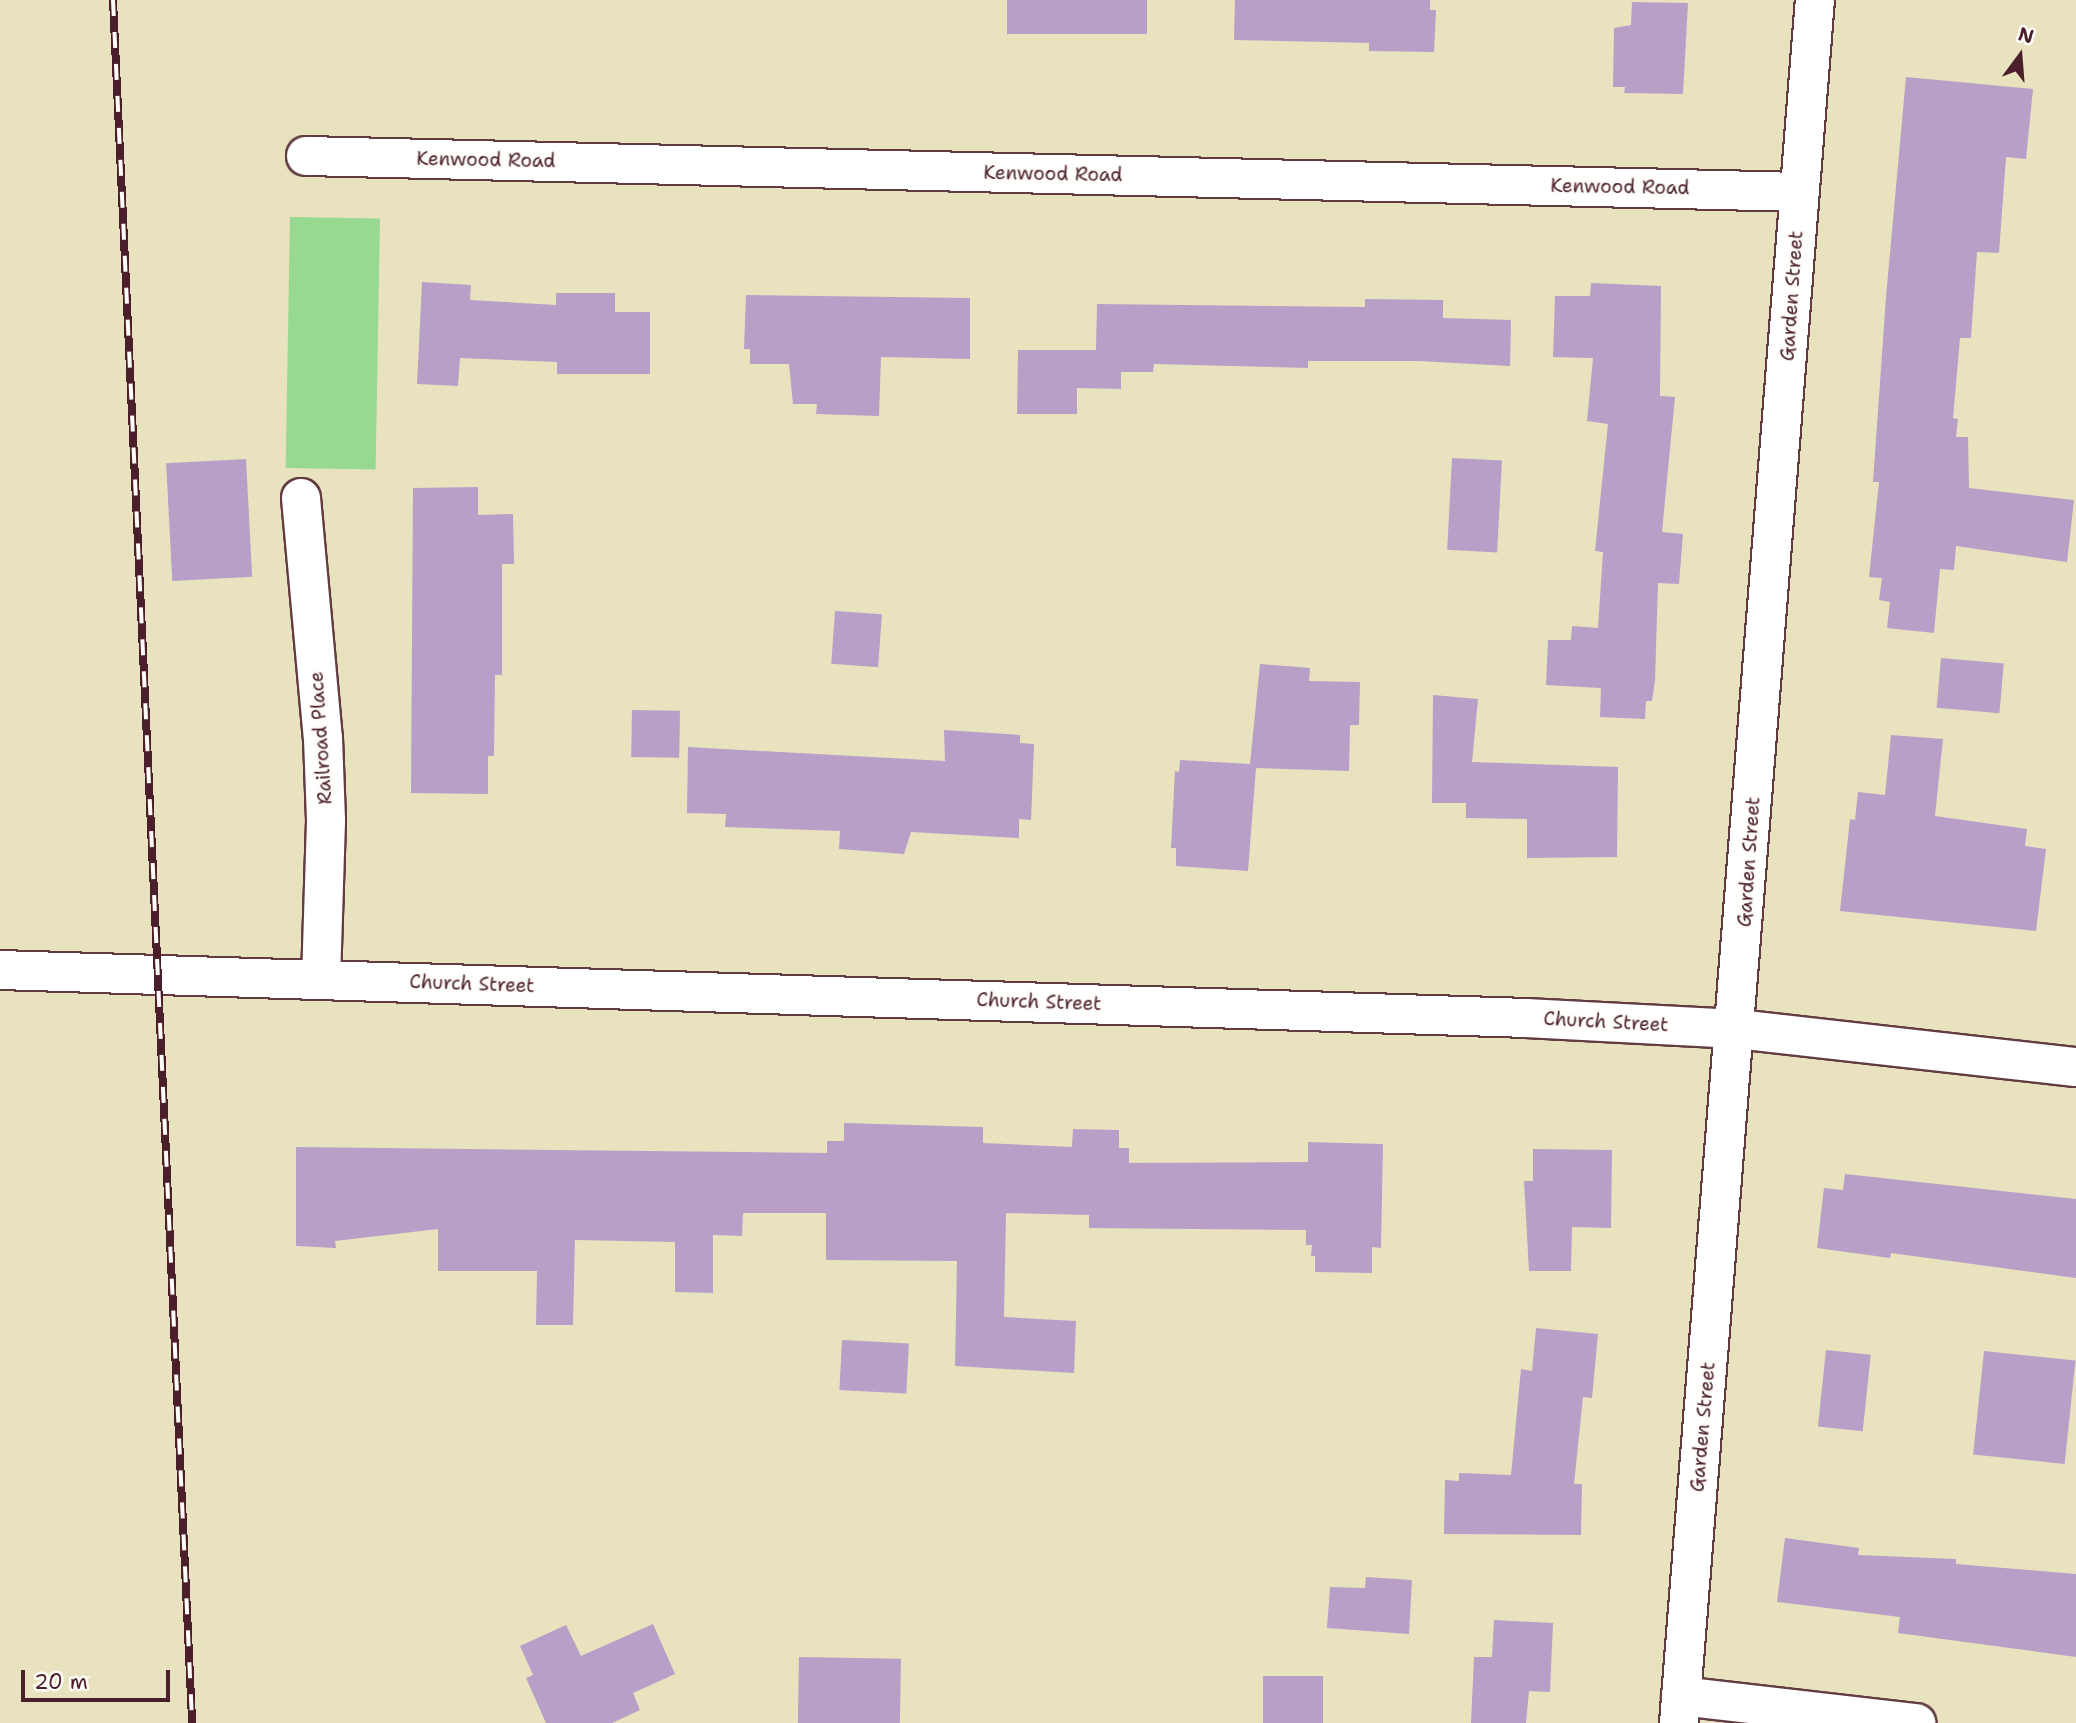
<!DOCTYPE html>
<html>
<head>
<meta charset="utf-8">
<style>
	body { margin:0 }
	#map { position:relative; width:2076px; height:1723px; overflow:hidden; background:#e9e2bf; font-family:"Shantell Sans",sans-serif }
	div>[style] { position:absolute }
	.green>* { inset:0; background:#97d990; transform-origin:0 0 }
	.building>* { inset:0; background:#b79fc8; transform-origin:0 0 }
	.roads { filter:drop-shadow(2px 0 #623c41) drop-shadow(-2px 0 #623c41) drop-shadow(0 2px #623c41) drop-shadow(0 -2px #623c41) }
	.minor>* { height:38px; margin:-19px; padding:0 19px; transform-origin:19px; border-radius:19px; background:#fff }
	.rail>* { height:8px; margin-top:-4px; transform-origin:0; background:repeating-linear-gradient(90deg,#fdfcf7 0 16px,#4a1f2b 0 32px); box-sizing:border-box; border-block:2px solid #4a1f2b }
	span { translate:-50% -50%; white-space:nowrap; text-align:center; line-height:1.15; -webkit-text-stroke:5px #fdfcf7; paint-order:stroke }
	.street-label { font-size:19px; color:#4a1f2b }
	.north { position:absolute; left:1985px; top:21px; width:70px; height:70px; -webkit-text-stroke:5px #fdfcf7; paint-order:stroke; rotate:16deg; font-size:19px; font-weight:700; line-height:28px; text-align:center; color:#4a1f2b }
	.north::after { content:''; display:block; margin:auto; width:24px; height:32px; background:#4a1f2b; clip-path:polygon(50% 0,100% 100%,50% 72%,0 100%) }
	.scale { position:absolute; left:21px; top:1670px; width:149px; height:32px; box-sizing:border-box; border:4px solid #4a1f2b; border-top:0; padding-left:9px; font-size:21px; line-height:24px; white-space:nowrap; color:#4a1f2b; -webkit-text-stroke:5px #fdfcf7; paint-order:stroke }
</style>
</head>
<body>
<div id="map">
	<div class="green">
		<i style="left:290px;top:217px;width:90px;height:251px;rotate:1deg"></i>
	</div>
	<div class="building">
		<i style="left:1007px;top:0;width:140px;height:34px"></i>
		<i style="clip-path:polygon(1235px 0,1430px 0,1430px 10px,1436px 10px,1434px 52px,1369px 51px,1369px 43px,1234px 40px)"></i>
		<i style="clip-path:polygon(1632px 2px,1688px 3px,1683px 94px,1624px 93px,1625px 87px,1613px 87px,1614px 28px,1631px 25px)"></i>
		<i style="clip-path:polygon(1906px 77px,2033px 89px,2026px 159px,2006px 157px,1999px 253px,1977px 252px,1971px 338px,1960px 338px,1953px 418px,1958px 419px,1956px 437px,1968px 437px,1969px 488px,2074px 500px,2067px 562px,1956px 546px,1954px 570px,1940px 569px,1934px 633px,1887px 628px,1890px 602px,1879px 600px,1882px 578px,1869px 577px,1879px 482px,1873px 482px,1886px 297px)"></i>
		<i style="clip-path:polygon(422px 282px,471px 285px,470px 300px,556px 305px,556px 293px,615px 293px,615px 312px,650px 312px,650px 374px,557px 374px,557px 362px,460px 358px,458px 386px,417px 384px)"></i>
		<i style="clip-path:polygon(1591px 283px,1661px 286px,1660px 396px,1675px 397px,1662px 532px,1683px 534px,1679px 584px,1658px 583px,1655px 681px,1652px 701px,1646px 701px,1645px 719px,1600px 717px,1601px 688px,1546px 685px,1548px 640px,1571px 640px,1572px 626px,1598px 628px,1603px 552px,1595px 551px,1608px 424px,1587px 421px,1593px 358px,1553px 357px,1555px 296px,1590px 296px)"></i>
		<i style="clip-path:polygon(746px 295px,970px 298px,970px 359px,881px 357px,879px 416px,816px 414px,817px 404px,793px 404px,789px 364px,750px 364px,750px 349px,744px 349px)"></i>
		<i style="clip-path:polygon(1365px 299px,1443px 300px,1443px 318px,1511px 320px,1510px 366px,1419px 361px,1308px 361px,1308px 368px,1154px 364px,1153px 372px,1121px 372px,1121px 389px,1077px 388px,1077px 414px,1017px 414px,1018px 350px,1096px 350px,1097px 304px,1365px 307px)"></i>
		<i style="left:1452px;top:458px;width:50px;height:92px;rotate:3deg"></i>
		<i style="left:246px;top:459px;width:118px;height:80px;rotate:87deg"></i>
		<i style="clip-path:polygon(478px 487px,478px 515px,513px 514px,514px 564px,502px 564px,502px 675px,495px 675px,494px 756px,488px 756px,488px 794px,411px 793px,413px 488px)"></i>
		<i style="left:835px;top:611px;width:47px;height:53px;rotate:4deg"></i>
		<i style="left:1941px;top:658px;width:63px;height:50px;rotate:5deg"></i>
		<i style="clip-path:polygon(1260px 664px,1310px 668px,1309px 681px,1360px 682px,1359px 725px,1350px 725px,1349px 771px,1256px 768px,1248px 871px,1176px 866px,1176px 848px,1171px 848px,1175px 771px,1179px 772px,1180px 760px,1250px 764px)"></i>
		<i style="clip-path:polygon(1433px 695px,1478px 699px,1472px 762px,1618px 767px,1617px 857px,1527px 858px,1527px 819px,1466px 818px,1466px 803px,1432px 803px)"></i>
		<i style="left:632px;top:710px;width:48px;height:47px;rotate:1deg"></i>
		<i style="clip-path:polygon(944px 730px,1020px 735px,1020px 743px,1034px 744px,1031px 820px,1019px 819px,1019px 838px,911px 832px,904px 854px,839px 849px,840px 831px,725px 827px,726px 814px,687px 813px,688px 747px,945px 761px)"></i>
		<i style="clip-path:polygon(1891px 735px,1943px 739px,1935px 816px,2027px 829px,2025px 846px,2046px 849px,2036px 931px,1840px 911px,1850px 819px,1855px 820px,1858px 792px,1885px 795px)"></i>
		<i style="clip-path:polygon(844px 1123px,983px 1127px,983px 1143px,1072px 1147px,1073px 1129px,1119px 1130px,1119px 1148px,1129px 1148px,1129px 1163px,1308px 1162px,1308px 1142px,1383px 1144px,1381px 1248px,1372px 1247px,1372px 1273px,1315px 1272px,1315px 1256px,1311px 1256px,1312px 1245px,1306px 1245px,1306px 1230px,1089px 1228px,1089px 1215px,1006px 1213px,1004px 1317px,1076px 1321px,1074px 1373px,955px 1366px,957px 1261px,826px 1260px,826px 1213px,743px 1213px,742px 1236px,713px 1235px,713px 1293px,675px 1292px,675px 1242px,575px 1240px,573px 1325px,536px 1325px,537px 1271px,438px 1271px,438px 1229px,335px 1241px,336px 1248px,296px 1246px,296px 1147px,827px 1153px,827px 1141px,844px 1141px)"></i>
		<i style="clip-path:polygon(1533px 1149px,1612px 1150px,1611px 1228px,1572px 1227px,1571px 1271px,1529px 1271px,1524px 1181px,1533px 1181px)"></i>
		<i style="clip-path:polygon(1845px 1174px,2076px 1199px,2076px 1278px,1891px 1253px,1890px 1258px,1817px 1248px,1824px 1188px,1843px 1190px)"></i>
		<i style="clip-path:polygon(1536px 1328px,1598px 1334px,1592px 1398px,1583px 1397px,1574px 1484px,1582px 1484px,1581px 1535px,1444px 1534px,1445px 1480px,1459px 1481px,1459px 1473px,1511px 1475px,1521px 1369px,1532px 1371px)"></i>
		<i style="left:842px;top:1340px;width:67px;height:50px;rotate:3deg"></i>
		<i style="left:1826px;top:1350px;width:45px;height:77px;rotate:6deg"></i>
		<i style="left:1984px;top:1351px;width:92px;height:104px;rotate:6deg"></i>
		<i style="clip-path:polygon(1785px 1538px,1859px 1548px,1858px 1555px,1956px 1559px,1956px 1564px,2076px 1574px,2076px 1657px,1898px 1633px,1900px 1617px,1777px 1602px)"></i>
		<i style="clip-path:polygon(1366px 1577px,1412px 1580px,1409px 1634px,1327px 1628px,1330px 1587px,1365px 1588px)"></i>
		<i style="clip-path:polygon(1494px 1620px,1553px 1623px,1550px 1692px,1529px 1691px,1526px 1723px,1471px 1723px,1474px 1657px,1492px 1657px)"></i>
		<i style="clip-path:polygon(653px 1624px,675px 1674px,633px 1693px,640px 1710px,612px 1723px,546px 1723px,526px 1678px,533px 1675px,520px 1646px,566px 1625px,581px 1656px)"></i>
		<i style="left:799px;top:1657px;width:102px;height:66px;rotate:1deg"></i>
		<i style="left:1263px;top:1676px;width:60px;height:47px"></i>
	</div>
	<div class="roads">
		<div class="minor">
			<i style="left:306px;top:156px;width:1494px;rotate:1.38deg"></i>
			<i style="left:301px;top:498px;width:241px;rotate:84.8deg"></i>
			<i style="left:323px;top:738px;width:83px;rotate:87.9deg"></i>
			<i style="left:326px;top:821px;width:158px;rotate:91.8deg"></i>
			<i style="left:0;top:970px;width:1527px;rotate:1.8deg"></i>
			<i style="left:1526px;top:1018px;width:211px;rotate:3deg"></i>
			<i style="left:1737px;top:1029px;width:341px;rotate:6.4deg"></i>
			<i style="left:1681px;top:1696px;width:237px;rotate:6.6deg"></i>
			<i style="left:1679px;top:1723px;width:1728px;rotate:-85.49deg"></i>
		</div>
	</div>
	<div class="rail">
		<i style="left:113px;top:0;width:1725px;rotate:87.37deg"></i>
	</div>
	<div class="street-label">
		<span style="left:486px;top:160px;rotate:1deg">Kenwood Road</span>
		<span style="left:1053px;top:174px;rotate:1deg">Kenwood Road</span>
		<span style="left:1620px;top:187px;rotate:1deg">Kenwood Road</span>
		<span style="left:1792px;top:296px;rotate:-86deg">Garden Street</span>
		<span style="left:321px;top:738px;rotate:-94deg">Railroad Place</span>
		<span style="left:1749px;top:862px;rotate:-86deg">Garden Street</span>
		<span style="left:472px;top:984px;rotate:2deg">Church Street</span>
		<span style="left:1039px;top:1002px;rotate:2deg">Church Street</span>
		<span style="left:1606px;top:1022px;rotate:3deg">Church Street</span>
		<span style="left:1703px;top:1427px;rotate:-85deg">Garden Street</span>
	</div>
	<div class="north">N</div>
	<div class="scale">20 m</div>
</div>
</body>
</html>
